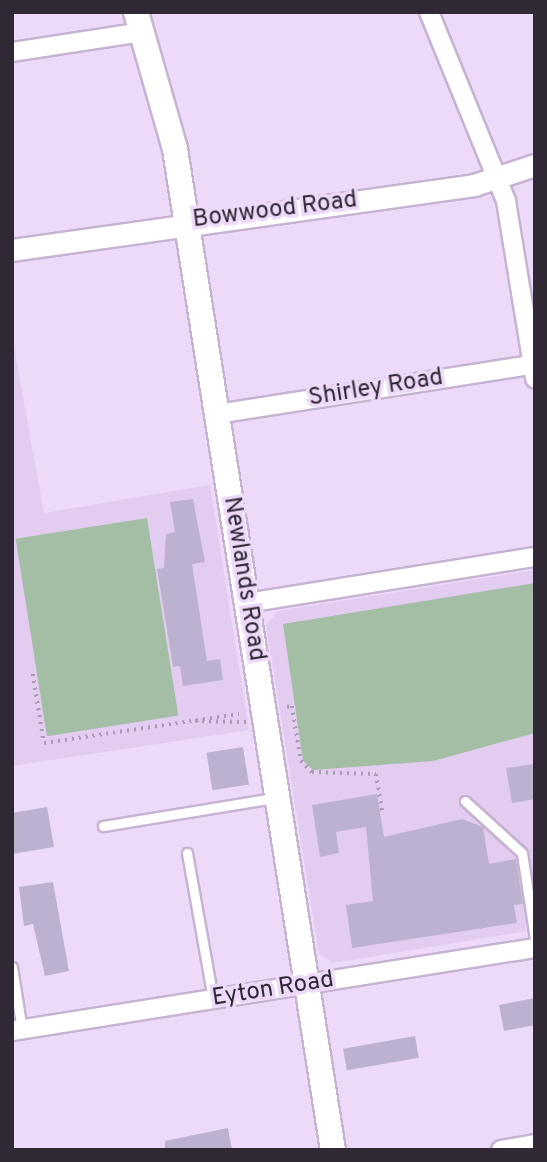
<!DOCTYPE html>
<html>
<head>
<meta charset="utf-8">
<style>
	body { margin:0 }
	#map { position:relative; width:547px; height:1162px; overflow:hidden; background:#eddaf9; font-family:Overpass,sans-serif }
	div>[style] { position:absolute }
	.built>* { inset:0; background:#e2ccf0 }
	.green>* { inset:0; background:#a3bea4; transform-origin:0 0 }
	.building>* { inset:0; background:#bdb1d0; transform-origin:0 0 }
	.path>* { height:3.5px; margin-top:-1.75px; transform-origin:0; background:repeating-linear-gradient(90deg,#aa9bb3 0 2px,transparent 0 7px) }
	.roads { filter:drop-shadow(2px 0 #c6b3d1) drop-shadow(-2px 0 #c6b3d1) drop-shadow(0 2px #c6b3d1) drop-shadow(0 -2px #c6b3d1) }
	.service>* { height:9px; margin:-4.5px; padding:0 4.5px; transform-origin:4.5px; border-radius:4.5px; background:#fff }
	.minor>* { height:18px; margin:-9px; padding:0 9px; transform-origin:9px; border-radius:9px; background:#fff }
	.tertiary>* { height:21px; margin:-10.5px; padding:0 10.5px; transform-origin:10.5px; border-radius:10.5px; background:#fff }
	.secondary>* { height:24px; margin:-12px; padding:0 12px; transform-origin:12px; border-radius:12px; background:#fff }
	span { translate:-50% -50%; white-space:nowrap; text-align:center; line-height:1.15; -webkit-text-stroke:7px #eddaf9; paint-order:stroke }
	.street-label { font-size:24px; color:#302834 }
	.frame { position:absolute; inset:0; border:14px solid #302834; pointer-events:none }
</style>
</head>
<body>
<div id="map">
	<div class="built">
		<i style="clip-path:polygon(12px 336px,44px 513px,210px 485px,249px 730px,12px 766px)"></i>
		<i style="clip-path:polygon(535px 570px,535px 922px,525px 923px,526px 931px,333px 963px,319px 953px,266px 625px,278px 611px)"></i>
	</div>
	<div class="green">
		<i style="left:147px;top:518px;width:200px;height:133px;rotate:81deg"></i>
		<i style="clip-path:polygon(535px 583px,535px 733px,433px 761px,313px 770px,303px 761px,283px 624px)"></i>
	</div>
	<div class="building">
		<i style="clip-path:polygon(193px 499px,205px 562px,192px 564px,207px 661px,220px 659px,223px 680px,183px 686px,180px 666px,173px 667px,157px 569px,164px 568px,166px 534px,175px 532px,170px 502px)"></i>
		<i style="left:243px;top:747px;width:38px;height:37px;rotate:81deg"></i>
		<i style="clip-path:polygon(535px 764px,535px 799px,512px 803px,506px 768px)"></i>
		<i style="clip-path:polygon(377px 794px,384px 837px,462px 819px,483px 827px,489px 864px,516px 859px,523px 904px,514px 905px,517px 923px,352px 948px,346px 905px,373px 901px,366px 827px,336px 832px,339px 853px,320px 857px,312px 805px)"></i>
		<i style="clip-path:polygon(47px 807px,54px 847px,12px 854px,12px 813px)"></i>
		<i style="clip-path:polygon(53px 882px,69px 971px,45px 976px,33px 924px,24px 926px,19px 887px)"></i>
		<i style="clip-path:polygon(535px 998px,535px 1025px,504px 1031px,499px 1005px)"></i>
		<i style="left:415px;top:1036px;width:22px;height:73px;rotate:80deg"></i>
		<i style="clip-path:polygon(228px 1128px,232px 1150px,165px 1150px,165px 1141px)"></i>
	</div>
	<div class="path">
		<i style="left:33px;top:674px;width:70px;rotate:80.9deg"></i>
		<i style="left:44px;top:743px;width:197px;rotate:-8.5deg"></i>
		<i style="left:287px;top:707px;width:5px;rotate:-11deg"></i>
		<i style="left:292px;top:706px;width:56px;rotate:80.7deg"></i>
		<i style="left:301px;top:761px;width:16px;rotate:45deg"></i>
		<i style="left:312px;top:772px;width:64px;rotate:1.8deg"></i>
		<i style="left:376px;top:774px;width:41px;rotate:80.1deg"></i>
		<i style="left:195px;top:721px;width:51px;rotate:1.1deg"></i>
	</div>
	<div class="roads">
		<div class="service">
			<i style="left:465px;top:801px;width:77px;rotate:42.4deg"></i>
			<i style="left:522px;top:853px;width:87px;rotate:81.4deg"></i>
			<i style="left:103px;top:826px;width:173px;rotate:-9.3deg"></i>
			<i style="left:187px;top:853px;width:148px;rotate:79.9deg"></i>
			<i style="left:12px;top:967px;width:64px;rotate:81deg"></i>
		</div>
		<div class="minor">
			<i style="left:429px;top:12px;width:204px;rotate:67.8deg"></i>
			<i style="left:506px;top:201px;width:180px;rotate:80.7deg"></i>
			<i style="left:12px;top:52px;width:132px;rotate:-8.7deg"></i>
			<i style="left:217px;top:414px;width:322px;rotate:-8.9deg"></i>
			<i style="left:247px;top:603px;width:292px;rotate:-9.1deg"></i>
			<i style="left:12px;top:1031px;width:530px;rotate:-9.02deg"></i>
			<i style="left:501px;top:1150px;width:35px;rotate:-10deg"></i>
		</div>
		<div class="tertiary">
			<i style="left:12px;top:250px;width:467px;rotate:-8deg"></i>
			<i style="left:474px;top:185px;width:64px;rotate:-18.2deg"></i>
		</div>
		<div class="secondary">
			<i style="left:136px;top:12px;width:142px;rotate:74.1deg"></i>
			<i style="left:175px;top:149px;width:1013px;rotate:81.03deg"></i>
		</div>
	</div>
	<div class="street-label">
		<span style="left:275px;top:211px;rotate:-7deg">Bowwood Road</span>
		<span style="left:376px;top:389px;rotate:-9deg">Shirley Road</span>
		<span style="left:243px;top:579px;rotate:81deg">Newlands Road</span>
		<span style="left:273px;top:990px;rotate:-9deg">Eyton Road</span>
	</div>
	<div class="frame"></div>
</div>
</body>
</html>
